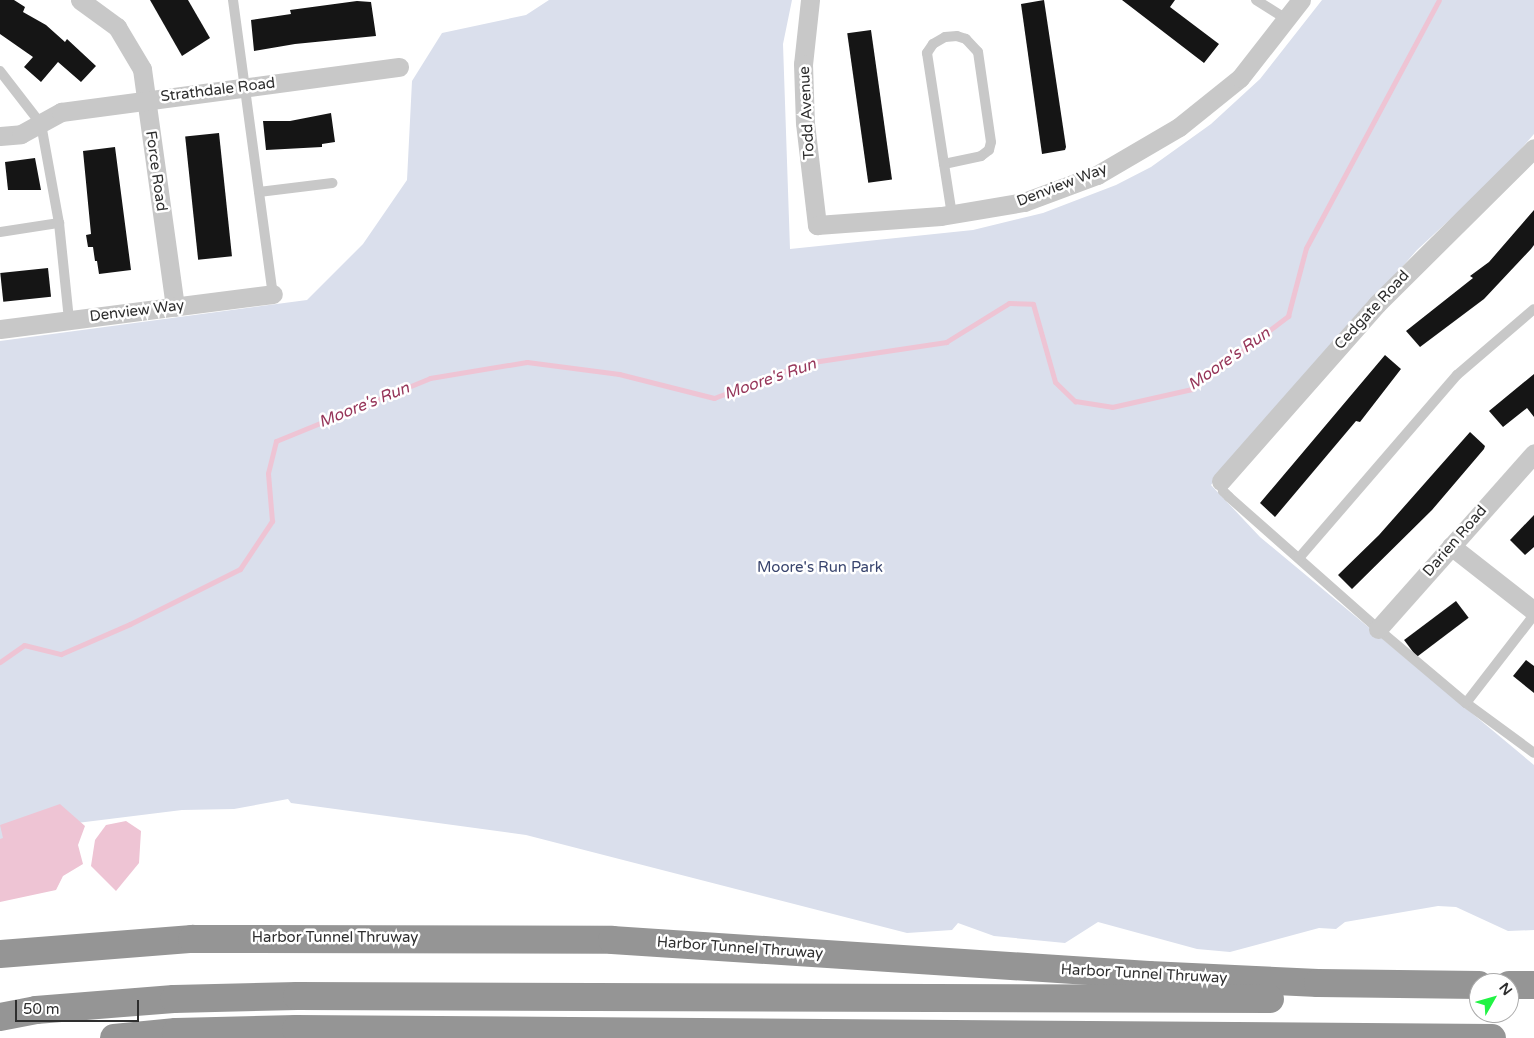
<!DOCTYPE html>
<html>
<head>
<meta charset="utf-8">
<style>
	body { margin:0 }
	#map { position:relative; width:1534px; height:1038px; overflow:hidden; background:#fff; font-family:"Varela Round",sans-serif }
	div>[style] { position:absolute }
	.green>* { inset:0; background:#dadfec }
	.water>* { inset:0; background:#eec4d4 }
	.stream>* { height:5px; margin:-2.5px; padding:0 2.5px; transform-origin:2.5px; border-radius:2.5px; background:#eec4d4 }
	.building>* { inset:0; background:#151515; transform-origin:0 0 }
	.lane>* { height:10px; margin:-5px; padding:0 5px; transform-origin:5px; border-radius:5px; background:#c8c8c8 }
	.street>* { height:19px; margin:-9.5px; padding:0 9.5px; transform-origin:9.5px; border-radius:9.5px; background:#c8c8c8 }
	.highway>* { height:28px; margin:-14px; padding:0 14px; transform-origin:14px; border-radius:14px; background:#959595 }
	span { translate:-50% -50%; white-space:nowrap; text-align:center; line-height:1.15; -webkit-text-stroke:5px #fff; paint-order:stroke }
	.street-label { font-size:15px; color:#2e2e2e }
	.park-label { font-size:15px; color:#38446d }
	.water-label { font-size:16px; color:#963559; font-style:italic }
	.north { position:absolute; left:1469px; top:973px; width:50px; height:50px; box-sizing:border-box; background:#fff; border:1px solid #ababab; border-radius:50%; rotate:52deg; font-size:14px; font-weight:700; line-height:20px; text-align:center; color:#2e2e2e }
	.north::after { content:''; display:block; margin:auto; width:18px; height:22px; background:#21f344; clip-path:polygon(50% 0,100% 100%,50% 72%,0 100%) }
	.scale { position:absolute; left:15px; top:1000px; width:124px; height:22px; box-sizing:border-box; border:2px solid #2e2e2e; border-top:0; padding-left:6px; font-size:15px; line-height:18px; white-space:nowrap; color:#2e2e2e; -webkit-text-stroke:4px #fff; paint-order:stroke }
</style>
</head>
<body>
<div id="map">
	<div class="green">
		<i style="clip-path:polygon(549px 0,792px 0,783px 44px,790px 249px,973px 230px,1043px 213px,1116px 185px,1151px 167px,1211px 124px,1260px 79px,1322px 0,1534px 0,1534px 134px,1501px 172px,1417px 250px,1211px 485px,1260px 537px,1534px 765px,1534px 930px,1508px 931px,1456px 907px,1438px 906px,1345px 922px,1336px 929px,1319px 928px,1230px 952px,1197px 949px,1098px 922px,1065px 943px,994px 936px,958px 923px,952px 930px,907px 933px,526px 835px,291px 803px,288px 799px,234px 809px,182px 810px,77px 823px,0 840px,0 341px,307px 300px,363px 244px,407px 180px,412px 81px,442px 33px,526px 15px)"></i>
	</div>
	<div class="water">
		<i style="clip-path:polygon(60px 804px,85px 826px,78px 845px,83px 864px,63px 876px,56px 890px,0 902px,0 839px,3px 838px,0 825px)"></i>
		<i style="clip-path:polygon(126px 821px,141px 831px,139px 863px,116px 891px,91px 866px,95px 840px,106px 825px)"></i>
	</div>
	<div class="stream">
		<i style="left:0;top:662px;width:29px;rotate:-35deg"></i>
		<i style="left:24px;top:645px;width:38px;rotate:14deg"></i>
		<i style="left:61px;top:654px;width:75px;rotate:-23.5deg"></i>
		<i style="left:130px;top:624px;width:123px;rotate:-26.6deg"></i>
		<i style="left:240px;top:569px;width:58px;rotate:-56.3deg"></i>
		<i style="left:272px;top:521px;width:48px;rotate:-94.8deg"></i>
		<i style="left:268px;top:473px;width:33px;rotate:-76deg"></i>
		<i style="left:276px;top:441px;width:166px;rotate:-22.2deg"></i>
		<i style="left:430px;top:378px;width:98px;rotate:-9.4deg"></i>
		<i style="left:527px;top:362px;width:93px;rotate:7.4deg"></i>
		<i style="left:619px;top:374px;width:98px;rotate:14.2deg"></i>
		<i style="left:714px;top:398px;width:98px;rotate:-20.8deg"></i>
		<i style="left:806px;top:363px;width:142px;rotate:-8.5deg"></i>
		<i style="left:946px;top:342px;width:74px;rotate:-31.8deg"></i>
		<i style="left:1009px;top:303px;width:24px;rotate:2deg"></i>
		<i style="left:1033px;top:304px;width:81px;rotate:74.2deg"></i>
		<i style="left:1055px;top:382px;width:28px;rotate:44deg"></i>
		<i style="left:1075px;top:401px;width:37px;rotate:9deg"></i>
		<i style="left:1112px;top:407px;width:82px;rotate:-12.7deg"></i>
		<i style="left:1192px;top:389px;width:121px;rotate:-37.2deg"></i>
		<i style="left:1288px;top:316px;width:70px;rotate:-75.2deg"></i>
		<i style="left:1306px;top:248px;width:281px;rotate:-61.8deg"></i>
	</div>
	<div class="building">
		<i style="clip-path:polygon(0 0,14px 0,25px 7px,23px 12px,46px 25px,65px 42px,67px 39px,96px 66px,81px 82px,58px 62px,41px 82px,24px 67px,33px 57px,0 34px)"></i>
		<i style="clip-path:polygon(150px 0,188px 0,210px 38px,182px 56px)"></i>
		<i style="clip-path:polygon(1044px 0,1066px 147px,1065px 150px,1042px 154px,1021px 4px)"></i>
		<i style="clip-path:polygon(1122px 0,1175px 0,1170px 7px,1219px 44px,1204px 63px)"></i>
		<i style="clip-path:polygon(357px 1px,371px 2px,376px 36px,295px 44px,254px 51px,251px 20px,291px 14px,290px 10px)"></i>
		<i style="left:871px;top:30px;width:151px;height:24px;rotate:82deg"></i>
		<i style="clip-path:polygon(331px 113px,335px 142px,322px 144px,322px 147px,266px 150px,263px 121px,290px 121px)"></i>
		<i style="left:219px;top:133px;width:124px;height:34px;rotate:84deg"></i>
		<i style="clip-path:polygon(115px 147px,131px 270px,99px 274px,97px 261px,95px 261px,93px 247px,88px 247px,86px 235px,91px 234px,83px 151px)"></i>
		<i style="clip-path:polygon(35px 158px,41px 190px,8px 190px,5px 162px)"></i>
		<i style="clip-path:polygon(1534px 210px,1534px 245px,1531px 249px,1484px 299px,1420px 347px,1406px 331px,1473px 278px,1470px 276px,1489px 262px)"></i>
		<i style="left:48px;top:268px;width:29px;height:48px;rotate:84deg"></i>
		<i style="clip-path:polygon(1385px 355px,1401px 369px,1360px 422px,1356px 421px,1275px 517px,1260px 503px)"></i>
		<i style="clip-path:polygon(1534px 374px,1534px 417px,1527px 408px,1503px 427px,1489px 411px)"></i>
		<i style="clip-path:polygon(1470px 432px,1485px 446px,1484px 449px,1432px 510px,1352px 589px,1338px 575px,1379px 535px)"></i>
		<i style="clip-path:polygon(1534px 515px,1534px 547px,1525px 555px,1510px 540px)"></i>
		<i style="left:1456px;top:601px;width:21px;height:65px;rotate:53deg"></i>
		<i style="clip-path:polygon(1526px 660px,1534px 666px,1534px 693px,1513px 676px)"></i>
	</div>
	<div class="lane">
		<i style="left:233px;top:0;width:297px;rotate:82.3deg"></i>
		<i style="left:1256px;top:0;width:38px;rotate:32deg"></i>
		<i style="left:0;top:71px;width:67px;rotate:52.3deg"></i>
		<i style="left:41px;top:124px;width:101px;rotate:79.7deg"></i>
		<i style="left:59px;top:223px;width:98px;rotate:84.1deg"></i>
		<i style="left:944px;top:164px;width:38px;rotate:-12deg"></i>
		<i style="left:981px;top:156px;width:10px;rotate:-37deg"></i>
		<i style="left:989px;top:150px;width:8px;rotate:-76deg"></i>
		<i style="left:991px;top:142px;width:91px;rotate:-98.2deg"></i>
		<i style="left:978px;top:52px;width:18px;rotate:-133deg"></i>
		<i style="left:966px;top:39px;width:9px;rotate:-162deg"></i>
		<i style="left:957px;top:36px;width:12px;rotate:175deg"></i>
		<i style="left:945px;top:37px;width:14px;rotate:150deg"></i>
		<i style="left:933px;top:44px;width:11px;rotate:124deg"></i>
		<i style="left:927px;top:53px;width:112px;rotate:81.3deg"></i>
		<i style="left:944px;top:164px;width:52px;rotate:81.1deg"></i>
		<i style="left:259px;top:192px;width:74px;rotate:-7deg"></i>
		<i style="left:0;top:232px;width:60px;rotate:-8.7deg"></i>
		<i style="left:1221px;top:481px;width:10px;rotate:79deg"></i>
		<i style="left:1223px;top:491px;width:8px;rotate:45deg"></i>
		<i style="left:1229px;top:497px;width:199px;rotate:41.5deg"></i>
		<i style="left:1378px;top:629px;width:115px;rotate:40.1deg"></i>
		<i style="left:1466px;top:703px;width:84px;rotate:36.3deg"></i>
		<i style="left:1299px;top:558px;width:242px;rotate:-49.2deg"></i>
		<i style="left:1457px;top:375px;width:101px;rotate:-40.6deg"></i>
		<i style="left:1466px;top:703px;width:111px;rotate:-52.3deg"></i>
	</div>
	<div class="street">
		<i style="left:80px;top:0;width:46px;rotate:36.1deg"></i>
		<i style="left:117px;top:27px;width:49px;rotate:59.2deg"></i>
		<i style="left:142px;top:69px;width:240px;rotate:82.1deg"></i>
		<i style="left:810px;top:0;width:64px;rotate:96.2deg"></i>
		<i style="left:803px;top:64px;width:59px;rotate:88.1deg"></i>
		<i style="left:805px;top:123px;width:103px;rotate:83.3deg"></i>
		<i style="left:817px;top:225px;width:124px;rotate:-4.2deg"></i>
		<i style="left:941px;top:216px;width:84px;rotate:-9.6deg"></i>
		<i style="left:1024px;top:202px;width:78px;rotate:-20.3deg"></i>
		<i style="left:1097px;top:175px;width:95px;rotate:-30.3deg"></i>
		<i style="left:1179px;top:127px;width:78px;rotate:-38.8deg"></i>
		<i style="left:1240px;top:78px;width:99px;rotate:-52deg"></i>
		<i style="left:0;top:136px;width:21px;rotate:-5deg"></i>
		<i style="left:21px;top:134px;width:46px;rotate:-28.8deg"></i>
		<i style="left:61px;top:112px;width:341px;rotate:-7.6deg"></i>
		<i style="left:0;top:329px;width:275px;rotate:-7.3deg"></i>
		<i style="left:1221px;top:481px;width:236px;rotate:-48.6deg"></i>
		<i style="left:1377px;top:304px;width:221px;rotate:-44.8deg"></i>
		<i style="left:1451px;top:546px;width:105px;rotate:38.1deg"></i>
		<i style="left:1378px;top:629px;width:235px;rotate:-48.4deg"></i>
	</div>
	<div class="highway">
		<i style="left:0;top:954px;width:193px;rotate:-4.5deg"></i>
		<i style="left:192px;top:939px;width:420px;rotate:0.1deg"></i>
		<i style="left:612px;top:940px;width:538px;rotate:3.73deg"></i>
		<i style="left:1149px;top:975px;width:169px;rotate:2.7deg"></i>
		<i style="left:1318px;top:983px;width:161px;rotate:0.7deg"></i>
		<i style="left:1509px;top:985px;width:25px"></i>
		<i style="left:0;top:1017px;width:37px;rotate:-11deg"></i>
		<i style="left:36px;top:1010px;width:138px;rotate:-4.6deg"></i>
		<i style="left:174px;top:999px;width:123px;rotate:-1.4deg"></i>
		<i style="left:297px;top:996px;width:973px;rotate:0.18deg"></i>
		<i style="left:114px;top:1038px;width:62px;rotate:-5.5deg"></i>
		<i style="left:176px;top:1032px;width:120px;rotate:-1.4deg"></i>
		<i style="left:296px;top:1029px;width:1196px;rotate:0.43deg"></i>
	</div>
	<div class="street-label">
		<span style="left:218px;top:90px;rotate:-7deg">Strathdale Road</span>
		<span style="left:807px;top:113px;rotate:-93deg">Todd Avenue</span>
		<span style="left:156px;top:171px;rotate:82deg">Force Road</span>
		<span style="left:1062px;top:185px;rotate:-21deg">Denview Way</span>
		<span style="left:1372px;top:310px;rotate:-47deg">Cedgate Road</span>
		<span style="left:137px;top:311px;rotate:-7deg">Denview Way</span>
		<span style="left:1455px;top:541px;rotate:-49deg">Darien Road</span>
		<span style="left:335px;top:938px">Harbor Tunnel Thruway</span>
		<span style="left:740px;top:948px;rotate:4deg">Harbor Tunnel Thruway</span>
		<span style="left:1144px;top:974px;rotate:3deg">Harbor Tunnel Thruway</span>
	</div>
	<div class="park-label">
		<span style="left:820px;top:568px">Moore's Run Park</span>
	</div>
	<div class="water-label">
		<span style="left:1229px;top:359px;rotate:-35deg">Moore's Run</span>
		<span style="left:770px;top:379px;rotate:-19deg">Moore's Run</span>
		<span style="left:364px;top:405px;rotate:-22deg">Moore's Run</span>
	</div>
	<div class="north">N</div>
	<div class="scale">50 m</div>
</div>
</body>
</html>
